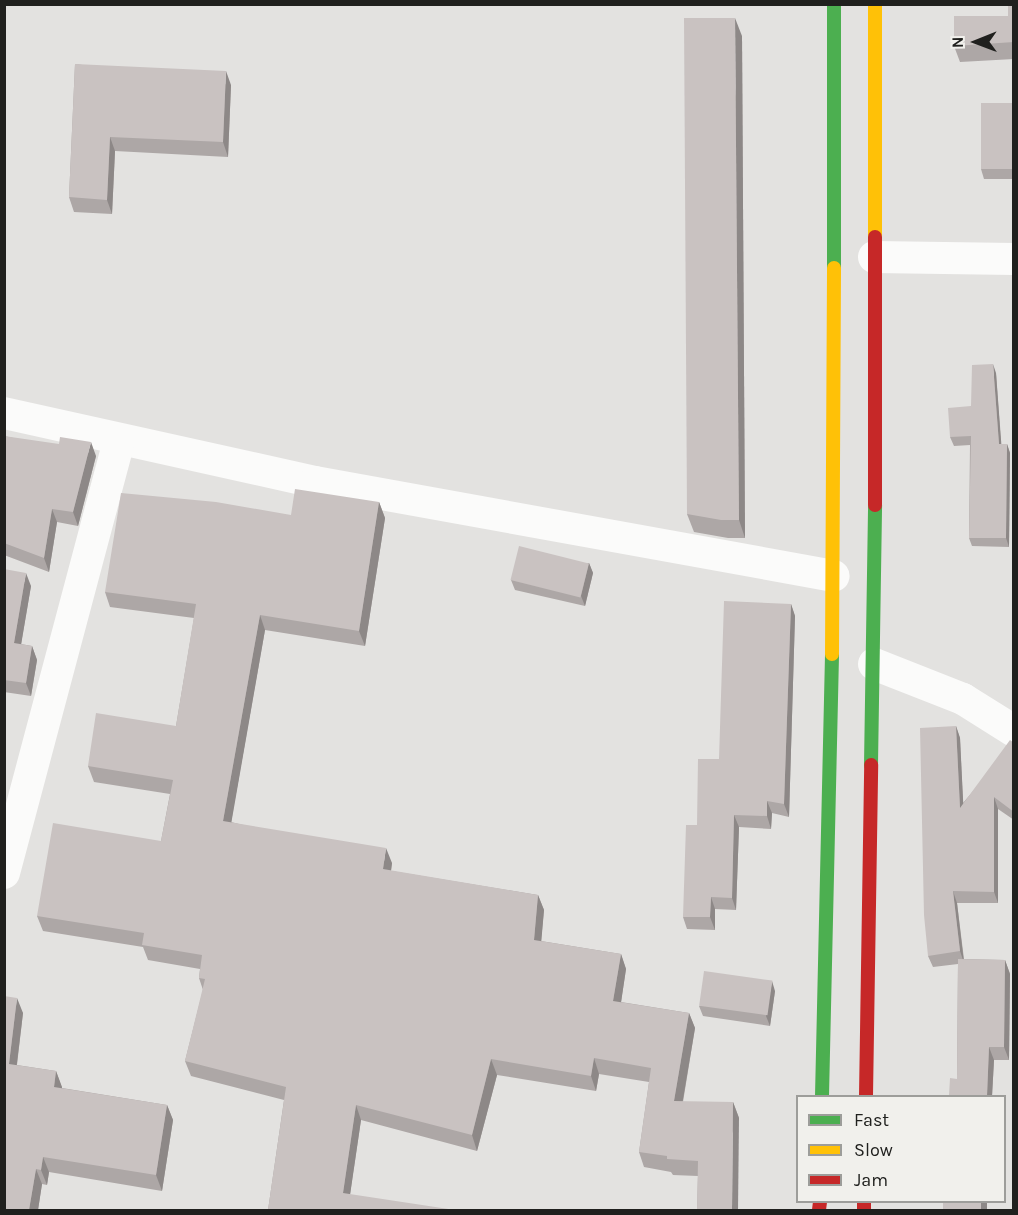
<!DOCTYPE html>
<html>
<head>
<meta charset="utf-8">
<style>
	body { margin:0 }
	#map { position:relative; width:1018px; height:1215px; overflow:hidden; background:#e3e2e0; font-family:Karla,sans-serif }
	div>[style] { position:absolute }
	.street>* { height:32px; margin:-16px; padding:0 16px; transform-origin:16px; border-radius:16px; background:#fbfbfa }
	.fast>* { height:14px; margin:-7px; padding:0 7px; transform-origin:7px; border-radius:7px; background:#4caf50 }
	.slow>* { height:14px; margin:-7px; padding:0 7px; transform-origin:7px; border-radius:7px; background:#ffc107 }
	.jam>* { height:14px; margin:-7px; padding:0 7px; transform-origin:7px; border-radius:7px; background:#c62828 }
	.wall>* { inset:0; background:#ada7a6 }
	.shaded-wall>* { inset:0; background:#8d8887; transform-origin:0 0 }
	.building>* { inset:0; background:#c9c2c1; transform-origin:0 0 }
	span { translate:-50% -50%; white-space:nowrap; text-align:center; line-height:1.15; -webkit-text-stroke:5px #f1f0ec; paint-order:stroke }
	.frame { position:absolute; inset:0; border:6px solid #20201e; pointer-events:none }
	.legend { position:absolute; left:796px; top:1095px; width:210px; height:108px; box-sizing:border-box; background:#f1f0ec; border:2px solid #9d9d9a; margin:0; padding:8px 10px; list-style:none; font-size:18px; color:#20201e }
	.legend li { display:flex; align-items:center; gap:12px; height:30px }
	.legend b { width:30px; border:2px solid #9d9d9a }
	.north { position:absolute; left:946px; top:12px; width:60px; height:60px; -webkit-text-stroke:4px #f1f0ec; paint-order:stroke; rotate:269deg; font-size:16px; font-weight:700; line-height:24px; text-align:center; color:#20201e }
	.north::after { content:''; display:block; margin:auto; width:21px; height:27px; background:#20201e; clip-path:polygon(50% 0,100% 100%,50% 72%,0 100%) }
</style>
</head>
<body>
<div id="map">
	<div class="street">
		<i style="left:874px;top:257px;width:140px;rotate:0.8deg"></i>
		<i style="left:4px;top:413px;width:319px;rotate:12.5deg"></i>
		<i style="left:315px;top:482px;width:527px;rotate:10.27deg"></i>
		<i style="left:874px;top:664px;width:96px;rotate:21.5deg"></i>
		<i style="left:963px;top:699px;width:60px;rotate:32.1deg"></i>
		<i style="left:4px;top:873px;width:447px;rotate:-75.1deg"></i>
	</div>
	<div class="fast">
		<i style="left:834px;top:4px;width:264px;rotate:90deg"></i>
		<i style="left:871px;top:765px;width:260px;rotate:-89.1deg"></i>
		<i style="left:822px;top:1096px;width:442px;rotate:-88.7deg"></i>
	</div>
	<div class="slow">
		<i style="left:875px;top:4px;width:233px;rotate:90deg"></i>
		<i style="left:832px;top:654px;width:386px;rotate:-89.7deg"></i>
	</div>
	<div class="jam">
		<i style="left:875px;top:237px;width:268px;rotate:90deg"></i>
		<i style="left:866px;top:1096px;width:331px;rotate:-89.1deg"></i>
		<i style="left:864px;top:1202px;width:8px;rotate:90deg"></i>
		<i style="left:819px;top:1210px;width:8px;rotate:-83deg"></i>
	</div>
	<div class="wall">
		<i style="clip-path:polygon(1014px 4px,1014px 59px,960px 62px,954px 46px,1008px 16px)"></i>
		<i style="clip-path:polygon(742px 36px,745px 538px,728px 538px,694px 532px,687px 514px)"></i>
		<i style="clip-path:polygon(75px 64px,231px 85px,228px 157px,115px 151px,112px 214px,74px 212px,69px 197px)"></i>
		<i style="clip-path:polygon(1014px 103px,1014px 179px,984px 179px,981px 169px)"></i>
		<i style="clip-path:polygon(996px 373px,1001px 444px,1007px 444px,1010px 453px,1009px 547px,972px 546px,969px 538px,970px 445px,954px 446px,950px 437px,971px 406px)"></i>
		<i style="clip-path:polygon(4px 436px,96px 456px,78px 526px,57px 522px,49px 572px,4px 555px)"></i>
		<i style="clip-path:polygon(379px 502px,385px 518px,365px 646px,265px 630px,231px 822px,392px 863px,391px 871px,538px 895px,544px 910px,541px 941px,621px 954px,626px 969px,621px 1002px,689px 1013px,695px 1028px,683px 1102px,733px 1102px,739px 1118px,697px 1210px,698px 1176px,673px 1175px,671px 1172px,644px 1167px,639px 1152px,649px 1082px,599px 1074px,596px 1091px,497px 1075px,477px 1151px,361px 1120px,350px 1194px,268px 1210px,284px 1100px,191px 1076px,185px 1061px,203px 990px,199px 978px,200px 969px,148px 960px,143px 947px,43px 931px,37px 916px,161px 841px,170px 794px,94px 782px,88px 766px,176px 726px,194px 618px,110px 607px,105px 592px,291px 515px)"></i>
		<i style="clip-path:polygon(589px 563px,593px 573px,585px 606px,515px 590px,511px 580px)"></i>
		<i style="clip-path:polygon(4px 569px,31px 586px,21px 644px,32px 646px,37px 660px,31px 696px,4px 692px)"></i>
		<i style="clip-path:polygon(791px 604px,795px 616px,789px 817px,772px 813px,771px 829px,739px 827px,736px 910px,715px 909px,715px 930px,687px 929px,683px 917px,719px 759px)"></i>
		<i style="clip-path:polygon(956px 726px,960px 738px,963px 803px,1014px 743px,1014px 820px,998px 809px,998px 903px,957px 903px,964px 959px,1005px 960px,1010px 974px,1009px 1060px,994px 1060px,992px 1096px,949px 1096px,957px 1079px,958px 964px,933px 967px,928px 956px)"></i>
		<i style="clip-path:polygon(775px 991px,770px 1026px,703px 1016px,699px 1006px)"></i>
		<i style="clip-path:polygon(4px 996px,23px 1013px,17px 1065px,56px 1071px,62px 1088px,167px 1105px,173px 1120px,162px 1191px,49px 1172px,47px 1185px,42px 1184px,38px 1210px,4px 1210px)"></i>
	</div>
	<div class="shaded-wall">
		<i style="clip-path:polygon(735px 18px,742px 36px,745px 538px,739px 520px)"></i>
		<i style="clip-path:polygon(226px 71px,231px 85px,228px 157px,223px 142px)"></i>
		<i style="clip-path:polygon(110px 137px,115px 151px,112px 214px,107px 200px)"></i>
		<i style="clip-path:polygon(993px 364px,996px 373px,1002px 453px,999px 444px)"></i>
		<i style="clip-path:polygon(91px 442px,96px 456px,78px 526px,73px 512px)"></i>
		<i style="clip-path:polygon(1007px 444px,1010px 453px,1009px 547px,1006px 538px)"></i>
		<i style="clip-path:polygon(379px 502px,385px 518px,365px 646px,359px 631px)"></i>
		<i style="clip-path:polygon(52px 509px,57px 522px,49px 572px,44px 558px)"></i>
		<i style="clip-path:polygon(589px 563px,593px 573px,585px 606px,581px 596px)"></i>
		<i style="clip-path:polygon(26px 573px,31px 586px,19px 657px,14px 643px)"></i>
		<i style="clip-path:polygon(791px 604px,795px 616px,789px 817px,784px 804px)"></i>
		<i style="clip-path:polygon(260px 615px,265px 630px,229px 836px,223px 821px)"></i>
		<i style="clip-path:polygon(32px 646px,37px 660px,31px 696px,26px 683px)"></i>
		<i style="clip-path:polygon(956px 726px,960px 738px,964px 819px,960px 808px)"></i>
		<i style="clip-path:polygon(994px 797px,998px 809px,998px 903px,994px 892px)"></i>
		<i style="clip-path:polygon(767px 801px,772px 813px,771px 829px,767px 816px)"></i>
		<i style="clip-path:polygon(734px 815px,739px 827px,736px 910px,732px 898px)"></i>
		<i style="clip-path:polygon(386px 848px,392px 863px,389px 885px,383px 869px)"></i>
		<i style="clip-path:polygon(953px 891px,957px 903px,964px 963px,960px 951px)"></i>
		<i style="clip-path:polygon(538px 895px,544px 910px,540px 956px,534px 940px)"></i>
		<i style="clip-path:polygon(711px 897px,715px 909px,715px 930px,710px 917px)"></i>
		<i style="clip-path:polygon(621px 954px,626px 969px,619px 1016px,613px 1001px)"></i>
		<i style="clip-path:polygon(1005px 960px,1010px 974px,1009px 1060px,1004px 1047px)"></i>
		<i style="clip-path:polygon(772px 981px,775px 991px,770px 1026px,766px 1016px)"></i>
		<i style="clip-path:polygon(17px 998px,23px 1013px,15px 1079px,9px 1064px)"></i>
		<i style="clip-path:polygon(689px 1013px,695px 1028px,680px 1117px,674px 1101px)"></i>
		<i style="clip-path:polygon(989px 1047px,994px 1060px,992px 1096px,987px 1096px)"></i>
		<i style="clip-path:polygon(594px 1058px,599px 1074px,596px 1091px,591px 1076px)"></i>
		<i style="clip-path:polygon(491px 1059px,497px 1075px,477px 1151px,472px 1135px)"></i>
		<i style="clip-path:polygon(56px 1071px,62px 1087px,60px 1102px,54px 1087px)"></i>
		<i style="clip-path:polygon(733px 1102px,739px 1118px,738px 1210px,732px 1209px)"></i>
		<i style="clip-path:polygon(167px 1105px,173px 1120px,162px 1191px,156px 1175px)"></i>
		<i style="clip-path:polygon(356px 1105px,361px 1120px,348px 1209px,343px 1193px)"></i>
		<i style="clip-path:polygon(43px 1157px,49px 1172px,47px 1185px,41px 1170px)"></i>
		<i style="clip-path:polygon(36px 1169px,42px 1184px,38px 1210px,29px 1210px)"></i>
		<i style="left:981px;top:1202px;width:6px;height:8px"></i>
	</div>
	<div class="building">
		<i style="clip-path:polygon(1008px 4px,1014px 4px,1014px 42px,954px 46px,954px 16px,1008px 16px)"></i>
		<i style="clip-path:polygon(684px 18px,735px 18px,739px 520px,721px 520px,687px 514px)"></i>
		<i style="clip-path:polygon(75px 64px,226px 71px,223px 142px,110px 137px,107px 200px,69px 197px)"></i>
		<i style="left:981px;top:103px;width:33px;height:66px"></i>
		<i style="clip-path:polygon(993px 364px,999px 444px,1007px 444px,1006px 538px,969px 538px,971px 436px,950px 437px,948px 408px,971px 406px,972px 365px)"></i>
		<i style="clip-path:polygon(4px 436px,59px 444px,60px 437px,91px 442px,73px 512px,52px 509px,44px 558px,4px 543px)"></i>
		<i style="clip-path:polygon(295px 489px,379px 502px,359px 631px,260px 615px,223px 821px,386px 848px,383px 869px,538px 895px,534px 940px,621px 954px,613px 1001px,689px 1013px,674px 1101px,733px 1102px,732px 1209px,742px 1210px,697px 1210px,698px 1161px,667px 1159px,667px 1156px,639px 1152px,651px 1068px,594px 1058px,591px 1076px,491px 1059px,472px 1135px,356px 1105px,343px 1193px,455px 1210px,268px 1210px,286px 1087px,185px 1061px,205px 979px,199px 978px,202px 955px,142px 945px,144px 933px,37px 916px,53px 823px,161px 841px,173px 780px,88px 766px,96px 713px,176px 726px,196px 604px,105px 592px,121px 493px,216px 502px,291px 515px)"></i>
		<i style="left:519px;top:546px;width:72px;height:35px;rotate:14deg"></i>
		<i style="clip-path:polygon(4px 569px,26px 573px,14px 643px,32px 646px,26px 683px,4px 680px)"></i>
		<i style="clip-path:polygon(724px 601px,791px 604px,784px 804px,767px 801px,767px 816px,734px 815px,732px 898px,711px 897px,710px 917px,683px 917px,686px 825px,697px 825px,698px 759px,719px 759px)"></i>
		<i style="clip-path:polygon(956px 726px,960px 808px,1010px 740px,1014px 743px,1014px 812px,994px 797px,994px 892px,953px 891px,960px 951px,928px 956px,924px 915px,920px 728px)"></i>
		<i style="clip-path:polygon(958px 959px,1005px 960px,1004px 1047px,989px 1047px,987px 1096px,949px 1096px,950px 1078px,957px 1079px)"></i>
		<i style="left:704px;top:971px;width:69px;height:35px;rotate:8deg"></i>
		<i style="clip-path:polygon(4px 996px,17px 998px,9px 1064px,56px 1071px,54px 1087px,167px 1105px,156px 1175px,43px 1157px,41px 1170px,36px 1169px,29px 1210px,4px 1210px)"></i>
		<i style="clip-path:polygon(943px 1202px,981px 1202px,981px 1210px,988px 1210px,943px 1210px)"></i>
	</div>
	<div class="frame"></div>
	<ul class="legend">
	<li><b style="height:8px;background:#4caf50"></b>Fast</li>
	<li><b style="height:8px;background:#ffc107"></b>Slow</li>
	<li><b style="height:8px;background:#c62828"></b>Jam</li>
	</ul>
	<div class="north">N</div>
</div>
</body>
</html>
